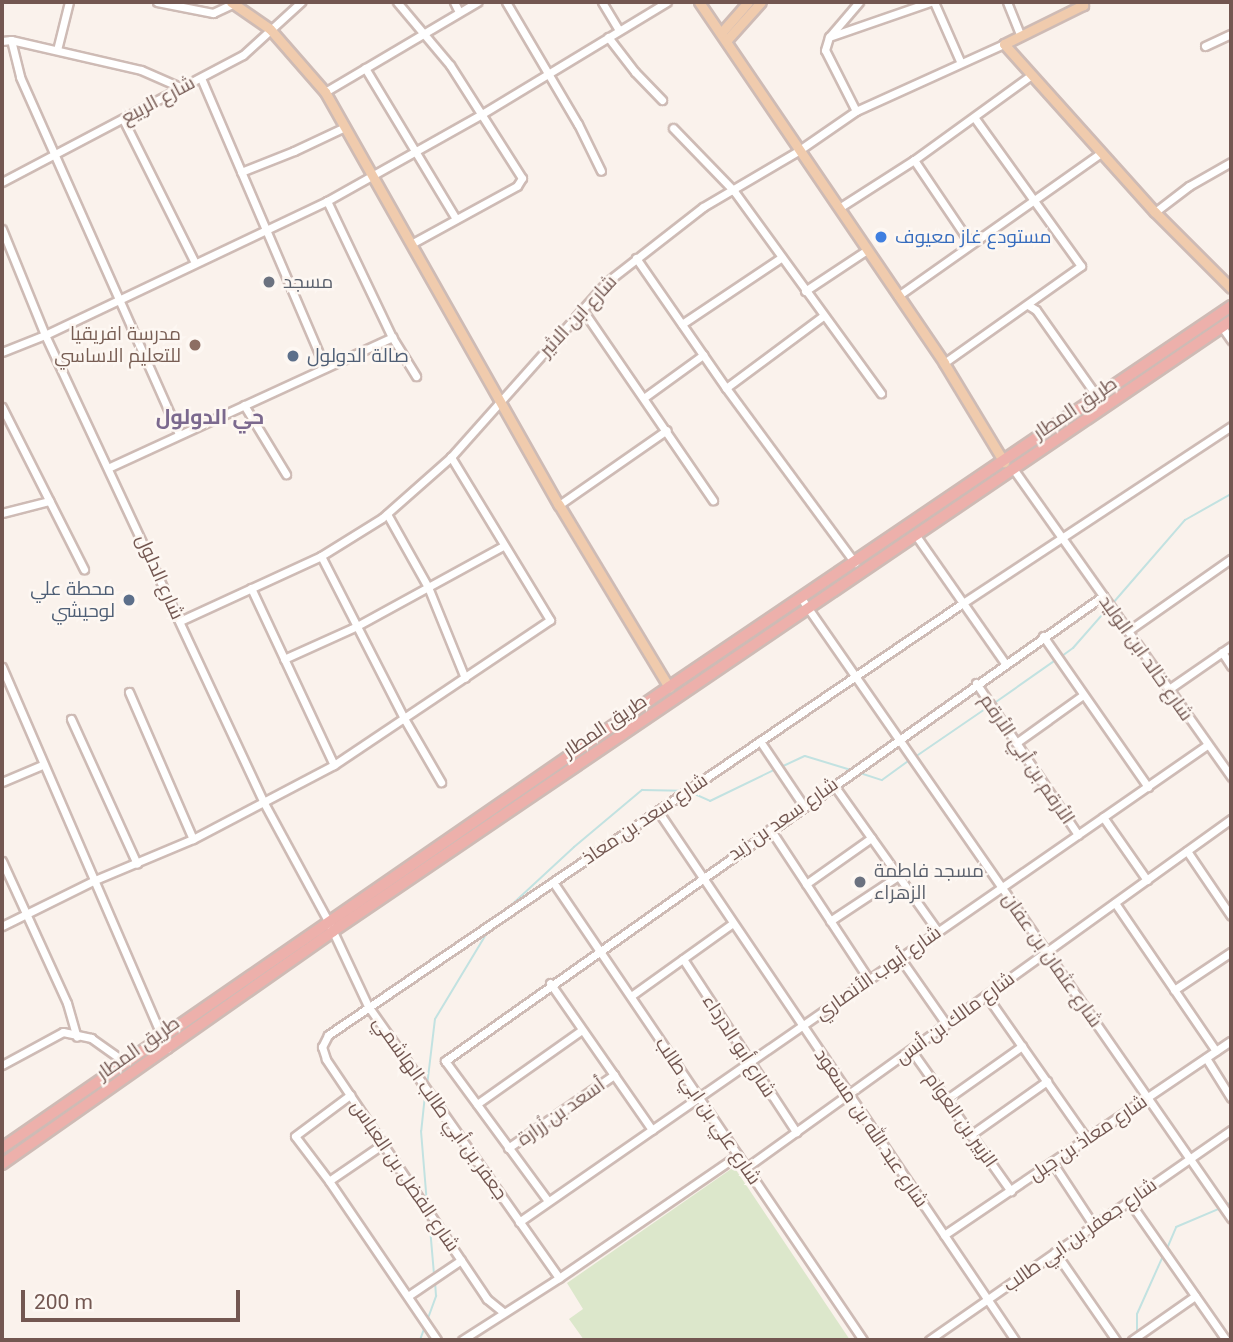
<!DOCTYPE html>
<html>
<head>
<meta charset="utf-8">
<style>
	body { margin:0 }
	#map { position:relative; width:1233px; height:1342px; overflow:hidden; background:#faf2ec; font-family:Roboto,Cairo,sans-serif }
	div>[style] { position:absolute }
	.green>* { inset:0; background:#dce7cb }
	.stream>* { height:2px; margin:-1px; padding:0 1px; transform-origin:1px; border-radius:1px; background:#c2e2e1 }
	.roads { filter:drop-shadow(2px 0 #cebbb5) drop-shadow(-2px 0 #cebbb5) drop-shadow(0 2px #cebbb5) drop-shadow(0 -2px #cebbb5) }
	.minor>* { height:7px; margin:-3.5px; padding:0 3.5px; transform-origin:3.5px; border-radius:3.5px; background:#fff }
	.major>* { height:9px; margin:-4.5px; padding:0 4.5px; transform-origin:4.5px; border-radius:4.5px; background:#f0cbad }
	.highway>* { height:10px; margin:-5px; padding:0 5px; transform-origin:5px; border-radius:5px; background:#edb0ab }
	.dots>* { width:19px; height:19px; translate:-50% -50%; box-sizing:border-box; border:4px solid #fdf7f2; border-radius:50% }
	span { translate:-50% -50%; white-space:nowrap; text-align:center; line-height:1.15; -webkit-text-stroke:5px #fdf7f2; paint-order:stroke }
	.street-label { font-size:19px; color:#735751 }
	.shop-label { font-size:19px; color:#366cbe }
	.left { translate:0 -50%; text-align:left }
	.worship-label { font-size:19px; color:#5b616d }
	.education-label { font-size:19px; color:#785e54 }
	.right { translate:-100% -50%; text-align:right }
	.service-label { font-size:19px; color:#4e5e75 }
	.neighbourhood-label { font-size:21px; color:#7b698e; font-weight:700 }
	.frame { position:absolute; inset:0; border:4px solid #735751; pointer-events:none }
	.scale { position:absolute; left:21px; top:1290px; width:219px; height:32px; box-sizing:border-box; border:4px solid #735751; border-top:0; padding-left:9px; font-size:21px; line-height:24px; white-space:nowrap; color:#735751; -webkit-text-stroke:5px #fdf7f2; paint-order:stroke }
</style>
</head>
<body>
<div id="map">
	<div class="green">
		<i style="clip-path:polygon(734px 1167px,850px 1340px,584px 1340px,569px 1319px,583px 1309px,567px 1283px)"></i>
	</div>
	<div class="stream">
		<i style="left:1113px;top:603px;width:110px;rotate:-49.1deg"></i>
		<i style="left:1185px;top:520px;width:53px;rotate:-29.5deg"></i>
		<i style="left:1062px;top:656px;width:14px;rotate:-36deg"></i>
		<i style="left:1073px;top:648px;width:55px;rotate:-48.7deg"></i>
		<i style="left:993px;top:704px;width:78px;rotate:-35.1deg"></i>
		<i style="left:915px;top:757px;width:88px;rotate:-34.4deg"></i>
		<i style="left:781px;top:767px;width:26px;rotate:-25deg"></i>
		<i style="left:805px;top:756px;width:48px;rotate:16.9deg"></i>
		<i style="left:860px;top:773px;width:23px;rotate:18deg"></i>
		<i style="left:882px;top:780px;width:34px;rotate:-36deg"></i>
		<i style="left:690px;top:792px;width:22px;rotate:24deg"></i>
		<i style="left:710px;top:801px;width:73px;rotate:-25.9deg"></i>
		<i style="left:507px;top:909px;width:91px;rotate:-42.8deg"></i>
		<i style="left:574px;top:847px;width:89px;rotate:-40deg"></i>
		<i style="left:642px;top:790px;width:39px;rotate:1deg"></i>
		<i style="left:427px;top:1086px;width:67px;rotate:-83.2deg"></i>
		<i style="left:435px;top:1019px;width:103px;rotate:-58.9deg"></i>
		<i style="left:425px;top:1095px;width:36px;rotate:96deg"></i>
		<i style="left:421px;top:1131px;width:73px;rotate:85.3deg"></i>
		<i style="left:1226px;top:1205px;width:6px;rotate:-31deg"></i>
		<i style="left:429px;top:1216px;width:58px;rotate:85.1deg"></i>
		<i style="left:1166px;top:1251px;width:26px;rotate:-67deg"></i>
		<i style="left:1176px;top:1227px;width:49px;rotate:-22.9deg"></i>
		<i style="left:427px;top:1321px;width:27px;rotate:-70deg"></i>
		<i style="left:436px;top:1296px;width:13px;rotate:-94deg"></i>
		<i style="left:1137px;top:1332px;width:18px;rotate:-90deg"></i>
		<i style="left:1137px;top:1314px;width:64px;rotate:-65.9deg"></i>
		<i style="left:420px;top:1340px;width:15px;rotate:-70deg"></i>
	</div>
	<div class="roads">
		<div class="minor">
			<i style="left:157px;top:2px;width:57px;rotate:11.1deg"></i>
			<i style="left:213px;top:13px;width:26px;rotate:-25deg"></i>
			<i style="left:397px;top:2px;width:82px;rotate:49.9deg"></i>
			<i style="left:450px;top:65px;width:134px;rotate:57.5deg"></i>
			<i style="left:522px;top:178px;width:9px;rotate:122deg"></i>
			<i style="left:517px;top:186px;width:121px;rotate:151.3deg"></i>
			<i style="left:454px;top:2px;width:11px;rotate:63deg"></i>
			<i style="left:506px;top:2px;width:142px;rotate:59.5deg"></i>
			<i style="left:578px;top:124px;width:52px;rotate:63.9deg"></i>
			<i style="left:602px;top:2px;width:33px;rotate:59deg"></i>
			<i style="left:934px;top:2px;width:64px;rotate:66.2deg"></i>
			<i style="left:1007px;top:2px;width:35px;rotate:68deg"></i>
			<i style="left:832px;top:36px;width:104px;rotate:-19.1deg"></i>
			<i style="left:608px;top:37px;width:44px;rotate:52.4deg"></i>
			<i style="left:635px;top:72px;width:39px;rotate:46deg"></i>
			<i style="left:11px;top:40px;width:38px;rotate:76deg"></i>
			<i style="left:20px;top:77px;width:391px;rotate:66deg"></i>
			<i style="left:2px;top:41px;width:9px;rotate:-6deg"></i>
			<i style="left:11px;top:40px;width:133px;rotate:13deg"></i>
			<i style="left:141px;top:70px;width:43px;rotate:23.6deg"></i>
			<i style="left:1205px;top:46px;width:29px;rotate:-25deg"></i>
			<i style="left:57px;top:50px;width:49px;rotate:-76deg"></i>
			<i style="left:365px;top:68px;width:176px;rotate:58.9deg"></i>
			<i style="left:201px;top:78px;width:315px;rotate:66.8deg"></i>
			<i style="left:325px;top:92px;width:177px;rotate:-30.6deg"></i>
			<i style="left:856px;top:111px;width:68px;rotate:-116.9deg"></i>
			<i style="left:825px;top:50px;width:14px;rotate:-73deg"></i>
			<i style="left:829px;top:37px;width:46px;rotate:-49.4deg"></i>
			<i style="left:123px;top:119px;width:161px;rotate:63.4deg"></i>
			<i style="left:673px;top:128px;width:88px;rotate:45.9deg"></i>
			<i style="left:734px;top:191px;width:250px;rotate:54deg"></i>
			<i style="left:914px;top:160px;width:100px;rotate:56deg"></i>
			<i style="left:241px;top:172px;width:57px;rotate:-21.6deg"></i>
			<i style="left:294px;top:151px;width:56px;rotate:-25.2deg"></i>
			<i style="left:2px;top:182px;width:272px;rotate:-27.8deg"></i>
			<i style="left:243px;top:55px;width:79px;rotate:-42.4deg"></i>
			<i style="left:327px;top:201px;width:151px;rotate:64.5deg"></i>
			<i style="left:392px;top:337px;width:46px;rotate:58.4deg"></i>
			<i style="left:839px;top:208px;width:89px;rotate:-32.6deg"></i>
			<i style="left:914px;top:160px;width:143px;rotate:-35.9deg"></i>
			<i style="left:1155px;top:212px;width:43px;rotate:-37.4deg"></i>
			<i style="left:1189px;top:186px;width:48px;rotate:-29.7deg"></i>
			<i style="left:2px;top:229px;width:114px;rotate:67.9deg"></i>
			<i style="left:45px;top:335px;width:517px;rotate:64.92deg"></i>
			<i style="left:264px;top:803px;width:134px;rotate:61.5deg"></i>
			<i style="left:328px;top:921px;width:94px;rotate:64.8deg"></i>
			<i style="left:368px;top:1006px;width:332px;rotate:54.9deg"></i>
			<i style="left:636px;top:258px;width:158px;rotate:55.3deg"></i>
			<i style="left:726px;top:388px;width:217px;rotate:53.6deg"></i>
			<i style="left:805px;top:291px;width:74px;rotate:-33.5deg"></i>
			<i style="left:898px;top:296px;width:248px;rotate:-35.2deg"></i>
			<i style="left:1028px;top:305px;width:9px;rotate:32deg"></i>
			<i style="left:1036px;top:310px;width:108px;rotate:54.8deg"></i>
			<i style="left:582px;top:309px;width:232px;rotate:55.6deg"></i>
			<i style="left:682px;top:324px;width:120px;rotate:-33.8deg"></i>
			<i style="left:1222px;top:327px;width:16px;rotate:55deg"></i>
			<i style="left:2px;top:352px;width:46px;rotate:-21.6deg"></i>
			<i style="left:45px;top:335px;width:312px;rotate:-25.4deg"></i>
			<i style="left:327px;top:201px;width:178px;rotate:-29.3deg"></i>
			<i style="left:482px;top:114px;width:216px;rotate:-31.2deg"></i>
			<i style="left:944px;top:363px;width:168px;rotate:-35.3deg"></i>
			<i style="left:1081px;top:266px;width:183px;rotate:-125.7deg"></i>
			<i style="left:726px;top:388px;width:121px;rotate:-36.6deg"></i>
			<i style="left:645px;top:397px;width:72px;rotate:-35.9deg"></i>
			<i style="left:244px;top:405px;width:81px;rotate:58.7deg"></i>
			<i style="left:2px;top:407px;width:182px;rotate:63.2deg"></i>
			<i style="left:110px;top:467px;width:311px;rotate:-24.7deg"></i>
			<i style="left:1014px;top:470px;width:376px;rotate:54.7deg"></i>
			<i style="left:559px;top:505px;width:131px;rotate:-34.8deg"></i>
			<i style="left:2px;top:513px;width:49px;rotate:-14.3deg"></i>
			<i style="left:387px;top:514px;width:84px;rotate:60.7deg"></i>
			<i style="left:428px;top:587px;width:98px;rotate:67.9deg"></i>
			<i style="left:917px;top:537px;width:154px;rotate:55.1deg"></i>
			<i style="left:321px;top:556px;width:184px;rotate:62.9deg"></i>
			<i style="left:405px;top:720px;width:72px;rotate:59.9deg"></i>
			<i style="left:251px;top:588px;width:195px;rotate:64.9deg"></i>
			<i style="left:801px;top:598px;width:755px;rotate:55.26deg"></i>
			<i style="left:180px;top:621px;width:155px;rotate:-24.7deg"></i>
			<i style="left:321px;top:556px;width:72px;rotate:-31.9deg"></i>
			<i style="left:382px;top:518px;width:92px;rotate:-41.5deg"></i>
			<i style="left:451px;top:457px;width:236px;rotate:-48.3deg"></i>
			<i style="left:608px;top:281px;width:120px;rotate:-37.9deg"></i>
			<i style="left:703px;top:207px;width:110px;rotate:-30.5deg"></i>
			<i style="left:798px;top:151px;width:70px;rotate:-34.6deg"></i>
			<i style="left:856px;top:111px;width:162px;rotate:-24.4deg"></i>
			<i style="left:1128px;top:631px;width:126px;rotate:-35deg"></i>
			<i style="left:1043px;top:636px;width:184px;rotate:55.2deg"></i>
			<i style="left:1222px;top:652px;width:17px;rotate:57deg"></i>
			<i style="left:284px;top:659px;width:80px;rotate:-24.3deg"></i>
			<i style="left:357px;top:626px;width:166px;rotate:-28.7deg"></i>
			<i style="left:2px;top:667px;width:416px;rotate:66.6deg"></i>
			<i style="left:976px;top:683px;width:183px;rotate:56.1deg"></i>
			<i style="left:1169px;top:689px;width:75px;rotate:-34.7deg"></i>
			<i style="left:129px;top:692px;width:160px;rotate:66.5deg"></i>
			<i style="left:71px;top:719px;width:159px;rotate:65.5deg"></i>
			<i style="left:760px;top:741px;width:77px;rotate:56.1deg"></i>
			<i style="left:1016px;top:743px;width:82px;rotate:-35.6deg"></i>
			<i style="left:2px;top:782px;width:43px;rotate:-23deg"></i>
			<i style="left:833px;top:784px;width:181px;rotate:54.6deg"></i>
			<i style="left:658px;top:811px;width:638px;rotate:55.99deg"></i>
			<i style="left:1103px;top:817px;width:77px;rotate:55.1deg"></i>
			<i style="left:770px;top:829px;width:181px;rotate:56.7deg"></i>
			<i style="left:1187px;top:851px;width:78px;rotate:55.9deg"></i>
			<i style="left:2px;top:861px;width:156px;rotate:65.4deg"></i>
			<i style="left:67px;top:1003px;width:35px;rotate:74deg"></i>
			<i style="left:553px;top:882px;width:553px;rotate:55.91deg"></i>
			<i style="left:806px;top:884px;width:80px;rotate:-35.3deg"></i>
			<i style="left:1115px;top:903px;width:179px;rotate:55.7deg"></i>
			<i style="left:830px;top:921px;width:82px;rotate:-33.5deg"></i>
			<i style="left:2px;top:926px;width:104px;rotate:-26.3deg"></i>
			<i style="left:95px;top:880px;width:106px;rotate:-22.7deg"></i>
			<i style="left:193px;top:839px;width:159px;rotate:-27.7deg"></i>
			<i style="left:334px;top:765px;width:260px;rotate:-33.9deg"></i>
			<i style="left:550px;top:620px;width:191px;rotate:-121.3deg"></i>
			<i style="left:900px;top:958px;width:80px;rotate:55.1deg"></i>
			<i style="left:683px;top:959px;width:207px;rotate:56.8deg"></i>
			<i style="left:550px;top:983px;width:179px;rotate:55.2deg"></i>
			<i style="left:1174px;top:990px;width:69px;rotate:-33.7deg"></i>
			<i style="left:986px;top:995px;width:176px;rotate:55deg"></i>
			<i style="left:631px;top:996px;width:125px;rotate:-35.6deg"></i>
			<i style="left:911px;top:1050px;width:173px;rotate:54.7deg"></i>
			<i style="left:1206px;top:1058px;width:47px;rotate:58deg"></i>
			<i style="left:2px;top:1065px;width:69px;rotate:-28.4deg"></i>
			<i style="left:63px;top:1032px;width:29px;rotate:12deg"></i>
			<i style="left:91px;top:1038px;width:43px;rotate:35.5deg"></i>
			<i style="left:947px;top:1099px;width:92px;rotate:-35.2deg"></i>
			<i style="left:477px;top:1104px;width:128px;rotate:-35.2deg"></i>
			<i style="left:972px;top:1134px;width:92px;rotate:-35.2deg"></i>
			<i style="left:383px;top:1144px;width:65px;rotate:145.6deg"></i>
			<i style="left:329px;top:1181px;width:192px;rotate:55.8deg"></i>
			<i style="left:508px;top:1148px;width:129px;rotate:-34.6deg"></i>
			<i style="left:1052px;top:1162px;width:77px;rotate:56.7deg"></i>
			<i style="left:747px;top:1167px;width:596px;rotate:-35.72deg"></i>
			<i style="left:329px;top:1181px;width:56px;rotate:-127.1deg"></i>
			<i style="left:295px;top:1136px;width:69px;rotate:-36.7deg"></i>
			<i style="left:548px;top:1201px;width:174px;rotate:-126.3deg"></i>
			<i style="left:445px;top:1061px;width:806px;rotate:-35.25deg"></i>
			<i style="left:1129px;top:1201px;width:169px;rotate:55.1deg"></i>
			<i style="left:519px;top:1222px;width:837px;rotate:-34.73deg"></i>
			<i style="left:944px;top:1235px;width:346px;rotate:-34.1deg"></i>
			<i style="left:1055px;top:1252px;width:107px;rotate:55.3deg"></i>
			<i style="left:408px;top:1296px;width:64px;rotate:-34.2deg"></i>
			<i style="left:503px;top:1312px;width:21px;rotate:-141deg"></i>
			<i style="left:487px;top:1299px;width:289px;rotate:-123.9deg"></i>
			<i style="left:326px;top:1059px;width:13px;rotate:-108deg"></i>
			<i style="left:322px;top:1047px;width:13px;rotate:-63deg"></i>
			<i style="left:328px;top:1035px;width:768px;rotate:-34.23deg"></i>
			<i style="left:963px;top:603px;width:321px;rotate:-33.4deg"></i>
			<i style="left:462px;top:1340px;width:115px;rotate:-32.6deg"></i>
			<i style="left:559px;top:1278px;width:217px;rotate:-34.5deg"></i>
			<i style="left:929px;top:1340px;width:368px;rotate:-34.8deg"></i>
			<i style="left:1132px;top:1340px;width:77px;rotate:-34.9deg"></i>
		</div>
		<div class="major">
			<i style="left:231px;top:2px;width:47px;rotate:34.7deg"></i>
			<i style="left:270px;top:29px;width:84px;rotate:48.9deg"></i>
			<i style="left:325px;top:92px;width:475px;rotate:60.5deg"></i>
			<i style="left:559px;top:505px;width:213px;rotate:58.9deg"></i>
			<i style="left:699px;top:2px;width:436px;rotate:55.8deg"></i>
			<i style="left:944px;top:363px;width:116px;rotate:58.8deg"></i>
			<i style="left:1081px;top:2px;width:4px;rotate:56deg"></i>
			<i style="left:1083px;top:5px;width:88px;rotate:153.7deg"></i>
			<i style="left:1004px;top:44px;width:226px;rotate:48.1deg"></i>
			<i style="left:1155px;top:212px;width:107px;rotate:45deg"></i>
			<i style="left:721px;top:33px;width:41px;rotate:-48.9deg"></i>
			<i style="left:726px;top:41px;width:52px;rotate:-48.1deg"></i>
		</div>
		<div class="highway">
			<i style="left:2px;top:1148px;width:811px;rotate:-34.65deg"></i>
			<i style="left:669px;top:687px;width:679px;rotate:-34.13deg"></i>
			<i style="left:2px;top:1164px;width:405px;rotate:-35.1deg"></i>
			<i style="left:333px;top:931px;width:1086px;rotate:-34.19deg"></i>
		</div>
	</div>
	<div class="dots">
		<i style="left:881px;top:237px;background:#3f7fe0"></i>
		<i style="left:269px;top:282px;background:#6b7280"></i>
		<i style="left:195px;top:345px;background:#8d6e63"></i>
		<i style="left:293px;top:356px;background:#5c6f8a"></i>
		<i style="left:129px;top:600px;background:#5c6f8a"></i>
		<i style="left:860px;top:882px;background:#6b7280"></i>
	</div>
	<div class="street-label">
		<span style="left:158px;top:100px;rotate:-28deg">شارع الربيع</span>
		<span style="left:578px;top:316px;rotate:-47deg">شارع ابن الاثير</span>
		<span style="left:1075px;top:408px;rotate:-34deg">طريق المطار</span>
		<span style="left:160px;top:577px;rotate:66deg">شارع الدلول</span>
		<span style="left:1146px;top:658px;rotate:55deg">شارع خالد ابن الوليد</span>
		<span style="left:605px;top:726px;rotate:-34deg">طريق المطار</span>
		<span style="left:1027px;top:759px;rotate:56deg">الأرقم بن أبي الأرقم</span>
		<span style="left:645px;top:819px;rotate:-34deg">شارع سعد بن معاذ</span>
		<span style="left:783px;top:819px;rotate:-35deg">شارع سعد بن زيد</span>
		<span style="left:1052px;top:960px;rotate:55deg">شارع عثمان بن عفان</span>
		<span style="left:878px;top:973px;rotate:-35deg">شارع أيوب الأنصاري</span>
		<span style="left:955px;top:1018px;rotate:-36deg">شارع مالك بن أنس</span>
		<span style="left:739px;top:1046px;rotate:57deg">شارع أبو الدرداء</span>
		<span style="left:138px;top:1048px;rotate:-35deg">طريق المطار</span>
		<span style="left:440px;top:1108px;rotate:55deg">جعفر بن أبي طالب الهاشمي</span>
		<span style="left:708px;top:1111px;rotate:56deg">شارع علي بن ابي طالب</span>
		<span style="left:561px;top:1112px;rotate:-35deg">أسعد بن زُرارة</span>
		<span style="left:961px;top:1120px;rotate:55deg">الزبير بن العوام</span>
		<span style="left:871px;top:1128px;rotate:56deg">شارع عبد الله بن مسعود</span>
		<span style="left:1088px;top:1138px;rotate:-34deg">شارع معاذ بن جبل</span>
		<span style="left:405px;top:1176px;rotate:56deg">شارع الفضل بن العباس</span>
		<span style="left:1080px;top:1235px;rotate:-35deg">شارع جعفر بن ابي طالب</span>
	</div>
	<div class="shop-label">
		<span class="left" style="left:895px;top:237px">مستودع غاز معيوف</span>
	</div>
	<div class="worship-label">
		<span class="left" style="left:283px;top:282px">مسجد</span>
		<span class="left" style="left:874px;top:882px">مسجد فاطمة<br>الزهراء</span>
	</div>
	<div class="education-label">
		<span class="right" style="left:181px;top:345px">مدرسة افريقيا<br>للتعليم الاساسي</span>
	</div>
	<div class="service-label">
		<span class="left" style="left:307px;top:356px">صالة الدولول</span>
		<span class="right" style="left:115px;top:600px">محطة علي<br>لوحيشي</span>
	</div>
	<div class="neighbourhood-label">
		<span style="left:210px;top:417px">حي الدولول</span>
	</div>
	<div class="frame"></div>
	<div class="scale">200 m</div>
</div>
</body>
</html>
